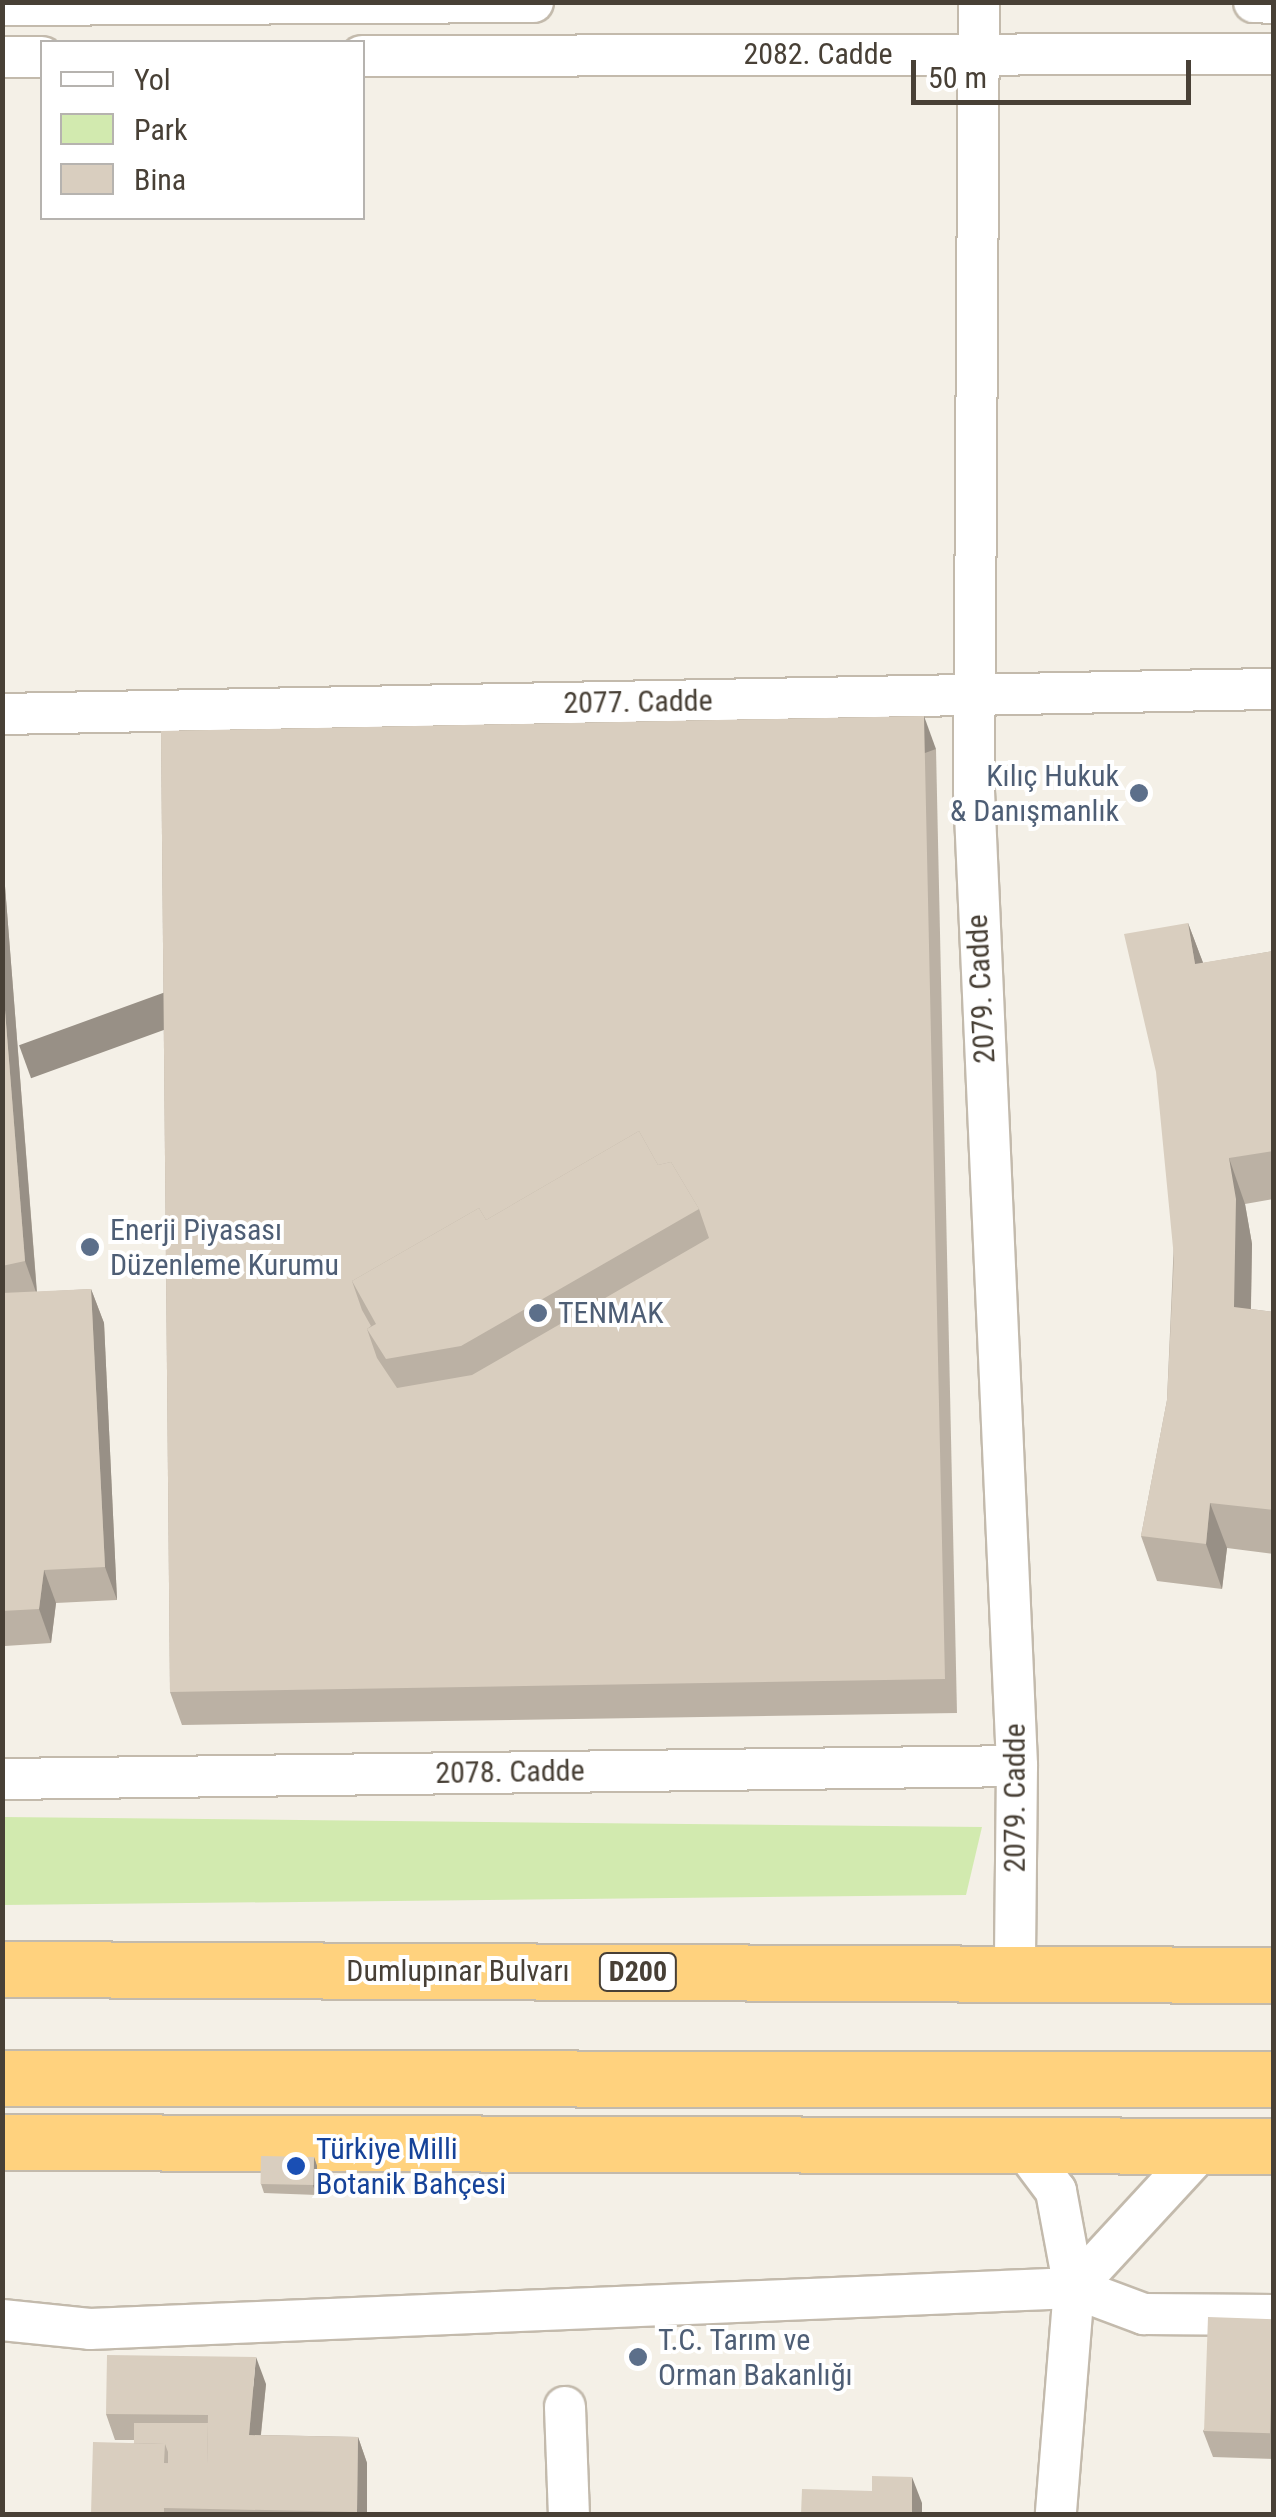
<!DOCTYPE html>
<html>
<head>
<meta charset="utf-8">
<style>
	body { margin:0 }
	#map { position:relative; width:1276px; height:2517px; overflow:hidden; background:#f4f0e7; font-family:"Roboto Condensed",sans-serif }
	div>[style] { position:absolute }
	.green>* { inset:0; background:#d2eaaf }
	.roads { filter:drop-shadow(2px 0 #c3baac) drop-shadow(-2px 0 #c3baac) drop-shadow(0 2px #c3baac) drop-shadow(0 -2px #c3baac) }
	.minor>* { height:40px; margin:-20px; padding:0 20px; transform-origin:20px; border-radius:20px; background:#fff }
	.trunk>* { height:55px; margin:-27.5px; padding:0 27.5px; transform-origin:27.5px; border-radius:27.5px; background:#ffd27e }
	.wall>* { inset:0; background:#bbb1a4 }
	.shaded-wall>* { inset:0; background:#989086; transform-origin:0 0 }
	.building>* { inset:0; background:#d9cebf; transform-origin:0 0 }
	.dots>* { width:28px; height:28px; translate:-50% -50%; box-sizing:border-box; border:5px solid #fff; border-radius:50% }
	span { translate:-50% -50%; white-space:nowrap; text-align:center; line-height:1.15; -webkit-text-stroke:8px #fff; paint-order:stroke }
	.shield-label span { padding:2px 8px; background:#fff; border:2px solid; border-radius:8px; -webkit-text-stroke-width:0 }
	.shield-label { font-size:28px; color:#484036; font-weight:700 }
	.street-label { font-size:30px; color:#484036 }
	.service-label { font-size:30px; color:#4e5e75 }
	.right { translate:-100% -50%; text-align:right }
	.left { translate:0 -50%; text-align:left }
	.transit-label { font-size:30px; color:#164399 }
	.frame { position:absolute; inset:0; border:5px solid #484036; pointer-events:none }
	.legend { position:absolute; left:40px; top:40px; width:325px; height:180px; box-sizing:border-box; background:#fff; border:2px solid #b6b3af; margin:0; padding:12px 18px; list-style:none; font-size:30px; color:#484036 }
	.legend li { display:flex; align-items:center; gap:20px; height:50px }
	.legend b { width:50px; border:2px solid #b6b3af }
	.scale { position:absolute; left:911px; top:60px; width:280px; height:45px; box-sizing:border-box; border:5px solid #484036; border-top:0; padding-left:12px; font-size:30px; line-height:35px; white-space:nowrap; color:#484036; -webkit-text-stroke:8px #fff; paint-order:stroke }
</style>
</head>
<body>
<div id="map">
	<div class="green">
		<i style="clip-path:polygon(3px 1817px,982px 1827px,966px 1895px,3px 1905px)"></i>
	</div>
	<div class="roads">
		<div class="minor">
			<i style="left:979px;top:2px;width:789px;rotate:90.36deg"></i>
			<i style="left:974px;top:791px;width:976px;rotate:87.47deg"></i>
			<i style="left:1017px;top:1766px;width:208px;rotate:90.6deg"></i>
			<i style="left:1254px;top:2px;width:20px;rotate:3deg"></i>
			<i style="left:2px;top:5px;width:531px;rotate:-0.32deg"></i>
			<i style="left:362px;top:56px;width:912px;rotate:-0.13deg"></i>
			<i style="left:2px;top:57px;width:40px"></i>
			<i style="left:2px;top:714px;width:1272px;rotate:-1.13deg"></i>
			<i style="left:2px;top:1779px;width:1015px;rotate:-0.73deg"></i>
			<i style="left:1023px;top:2147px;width:55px;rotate:53.1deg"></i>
			<i style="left:1056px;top:2191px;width:99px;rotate:79.5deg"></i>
			<i style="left:1074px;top:2288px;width:227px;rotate:94.6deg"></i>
			<i style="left:1074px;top:2288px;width:192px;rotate:-47.3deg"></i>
			<i style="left:2px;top:2320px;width:88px;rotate:5.8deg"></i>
			<i style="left:90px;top:2329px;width:985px;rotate:-2.39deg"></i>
			<i style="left:1074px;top:2288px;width:75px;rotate:20.4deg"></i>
			<i style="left:1144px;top:2314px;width:130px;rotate:0.4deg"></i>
			<i style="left:565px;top:2407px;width:107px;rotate:87.9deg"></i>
		</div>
		<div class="trunk">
			<i style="left:2px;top:1969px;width:1272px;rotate:0.27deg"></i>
			<i style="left:2px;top:2078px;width:1272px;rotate:0.05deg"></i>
			<i style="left:2px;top:2142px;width:1272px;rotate:0.18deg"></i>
		</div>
	</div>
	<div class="wall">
		<i style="clip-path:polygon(161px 731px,936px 749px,957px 1713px,182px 1725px,170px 1692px)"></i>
		<i style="clip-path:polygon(2px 848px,37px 1292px,91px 1289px,104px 1323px,117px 1600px,56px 1603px,51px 1643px,5px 1646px,2px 1640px)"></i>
		<i style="clip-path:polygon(1188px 923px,1203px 963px,1274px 951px,1274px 1199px,1245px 1204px,1252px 1244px,1251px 1309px,1274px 1312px,1274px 1554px,1227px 1548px,1222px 1589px,1157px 1581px,1141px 1536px,1167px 1400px)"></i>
		<i style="clip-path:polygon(314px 2157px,317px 2166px,317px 2195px,264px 2193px,261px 2184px)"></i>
		<i style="clip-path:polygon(1274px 2319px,1274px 2459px,1213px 2457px,1203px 2431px)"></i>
		<i style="clip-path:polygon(266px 2384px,261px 2435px,358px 2437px,367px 2463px,367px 2514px,91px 2514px,134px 2443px,134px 2440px,115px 2440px,106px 2414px)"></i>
	</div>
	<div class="shaded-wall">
		<i style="left:924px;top:716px;width:35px;height:963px;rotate:70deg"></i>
		<i style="clip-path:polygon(2px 848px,37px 1295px,25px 1261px,2px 973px)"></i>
		<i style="clip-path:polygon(1188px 923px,1205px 968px,1195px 964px)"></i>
		<i style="clip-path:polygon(1229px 1158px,1245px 1204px,1252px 1244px,1250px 1352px,1234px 1307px)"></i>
		<i style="clip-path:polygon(91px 1289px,104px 1323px,117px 1600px,105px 1567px)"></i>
		<i style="clip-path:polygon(1210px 1503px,1227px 1548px,1222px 1589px,1206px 1544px)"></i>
		<i style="clip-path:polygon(44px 1570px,56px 1603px,51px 1643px,39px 1609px)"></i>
		<i style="clip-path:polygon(314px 2157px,317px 2166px,317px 2195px,313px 2186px)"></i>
		<i style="clip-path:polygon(256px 2357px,266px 2384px,258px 2461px,249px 2435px)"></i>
		<i style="clip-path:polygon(358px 2437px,367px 2463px,367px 2514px,358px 2514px,357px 2512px)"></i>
		<i style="clip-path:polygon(912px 2477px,922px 2503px,922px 2514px,912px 2514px)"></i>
	</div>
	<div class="building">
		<i style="clip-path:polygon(evenodd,924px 716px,945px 1679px,170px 1692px,161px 731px,924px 716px,639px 1131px,658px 1165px,671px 1162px,699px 1209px,709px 1238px,472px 1375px,397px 1388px,377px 1358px,367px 1329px,371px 1326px,362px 1310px,352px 1281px,479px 1208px,486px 1220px,639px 1131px)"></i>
		<i style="clip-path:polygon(1188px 923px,1195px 964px,1274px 951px,1274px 1151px,1229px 1158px,1236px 1199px,1234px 1307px,1274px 1312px,1274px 1510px,1210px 1503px,1206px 1544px,1141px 1536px,1167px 1400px,1174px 1258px,1156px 1072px,1124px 934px)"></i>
		<i style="clip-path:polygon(2px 973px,25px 1261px,2px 1266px)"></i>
		<i style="clip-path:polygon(639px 1131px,658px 1165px,671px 1162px,699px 1209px,461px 1346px,386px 1359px,367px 1329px,376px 1324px,352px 1281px,479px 1208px,486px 1220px)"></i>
		<i style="clip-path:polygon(91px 1289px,105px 1567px,44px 1570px,39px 1609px,2px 1611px,2px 1293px)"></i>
		<i style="left:261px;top:2156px;width:53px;height:28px;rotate:1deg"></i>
		<i style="left:1208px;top:2317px;width:66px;height:114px;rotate:2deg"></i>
		<i style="clip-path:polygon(107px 2355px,256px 2357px,249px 2435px,358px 2437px,357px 2512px,164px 2508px,164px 2514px,91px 2514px,93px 2442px,165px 2444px,164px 2463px,207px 2464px,208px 2415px,106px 2414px)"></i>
		<i style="clip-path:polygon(134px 2423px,208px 2423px,207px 2464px,168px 2464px,168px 2452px,165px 2444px,134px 2443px)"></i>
		<i style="clip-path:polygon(872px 2476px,912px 2477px,912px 2514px,801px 2514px,802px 2489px,872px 2491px)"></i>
	</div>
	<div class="dots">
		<i style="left:1139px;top:793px;background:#5c6f8a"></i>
		<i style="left:90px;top:1247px;background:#5c6f8a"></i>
		<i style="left:538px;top:1313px;background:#5c6f8a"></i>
		<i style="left:296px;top:2166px;background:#1a4fb4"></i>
		<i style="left:638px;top:2357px;background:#5c6f8a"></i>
	</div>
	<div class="shield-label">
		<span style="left:638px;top:1972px">D200</span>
	</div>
	<div class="street-label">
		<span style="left:818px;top:54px">2082. Cadde</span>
		<span style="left:638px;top:702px;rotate:-1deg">2077. Cadde</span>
		<span style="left:981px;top:989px;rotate:-93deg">2079. Cadde</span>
		<span style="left:510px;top:1772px;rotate:-1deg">2078. Cadde</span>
		<span style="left:1015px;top:1798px;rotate:-90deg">2079. Cadde</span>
		<span style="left:458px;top:1971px">Dumlupınar Bulvarı</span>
	</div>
	<div class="service-label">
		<span class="right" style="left:1119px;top:793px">Kılıç Hukuk<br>&amp; Danışmanlık</span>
		<span class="left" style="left:110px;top:1247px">Enerji Piyasası<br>Düzenleme Kurumu</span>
		<span class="left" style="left:558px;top:1313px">TENMAK</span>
		<span class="left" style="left:658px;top:2357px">T.C. Tarım ve<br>Orman Bakanlığı</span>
	</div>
	<div class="transit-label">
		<span class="left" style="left:316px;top:2166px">Türkiye Milli<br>Botanik Bahçesi</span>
	</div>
	<div class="frame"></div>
	<ul class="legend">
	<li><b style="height:12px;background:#fff"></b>Yol</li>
	<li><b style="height:28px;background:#d2eaaf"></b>Park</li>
	<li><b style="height:28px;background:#d9cebf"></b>Bina</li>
	</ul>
	<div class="scale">50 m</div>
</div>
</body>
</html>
